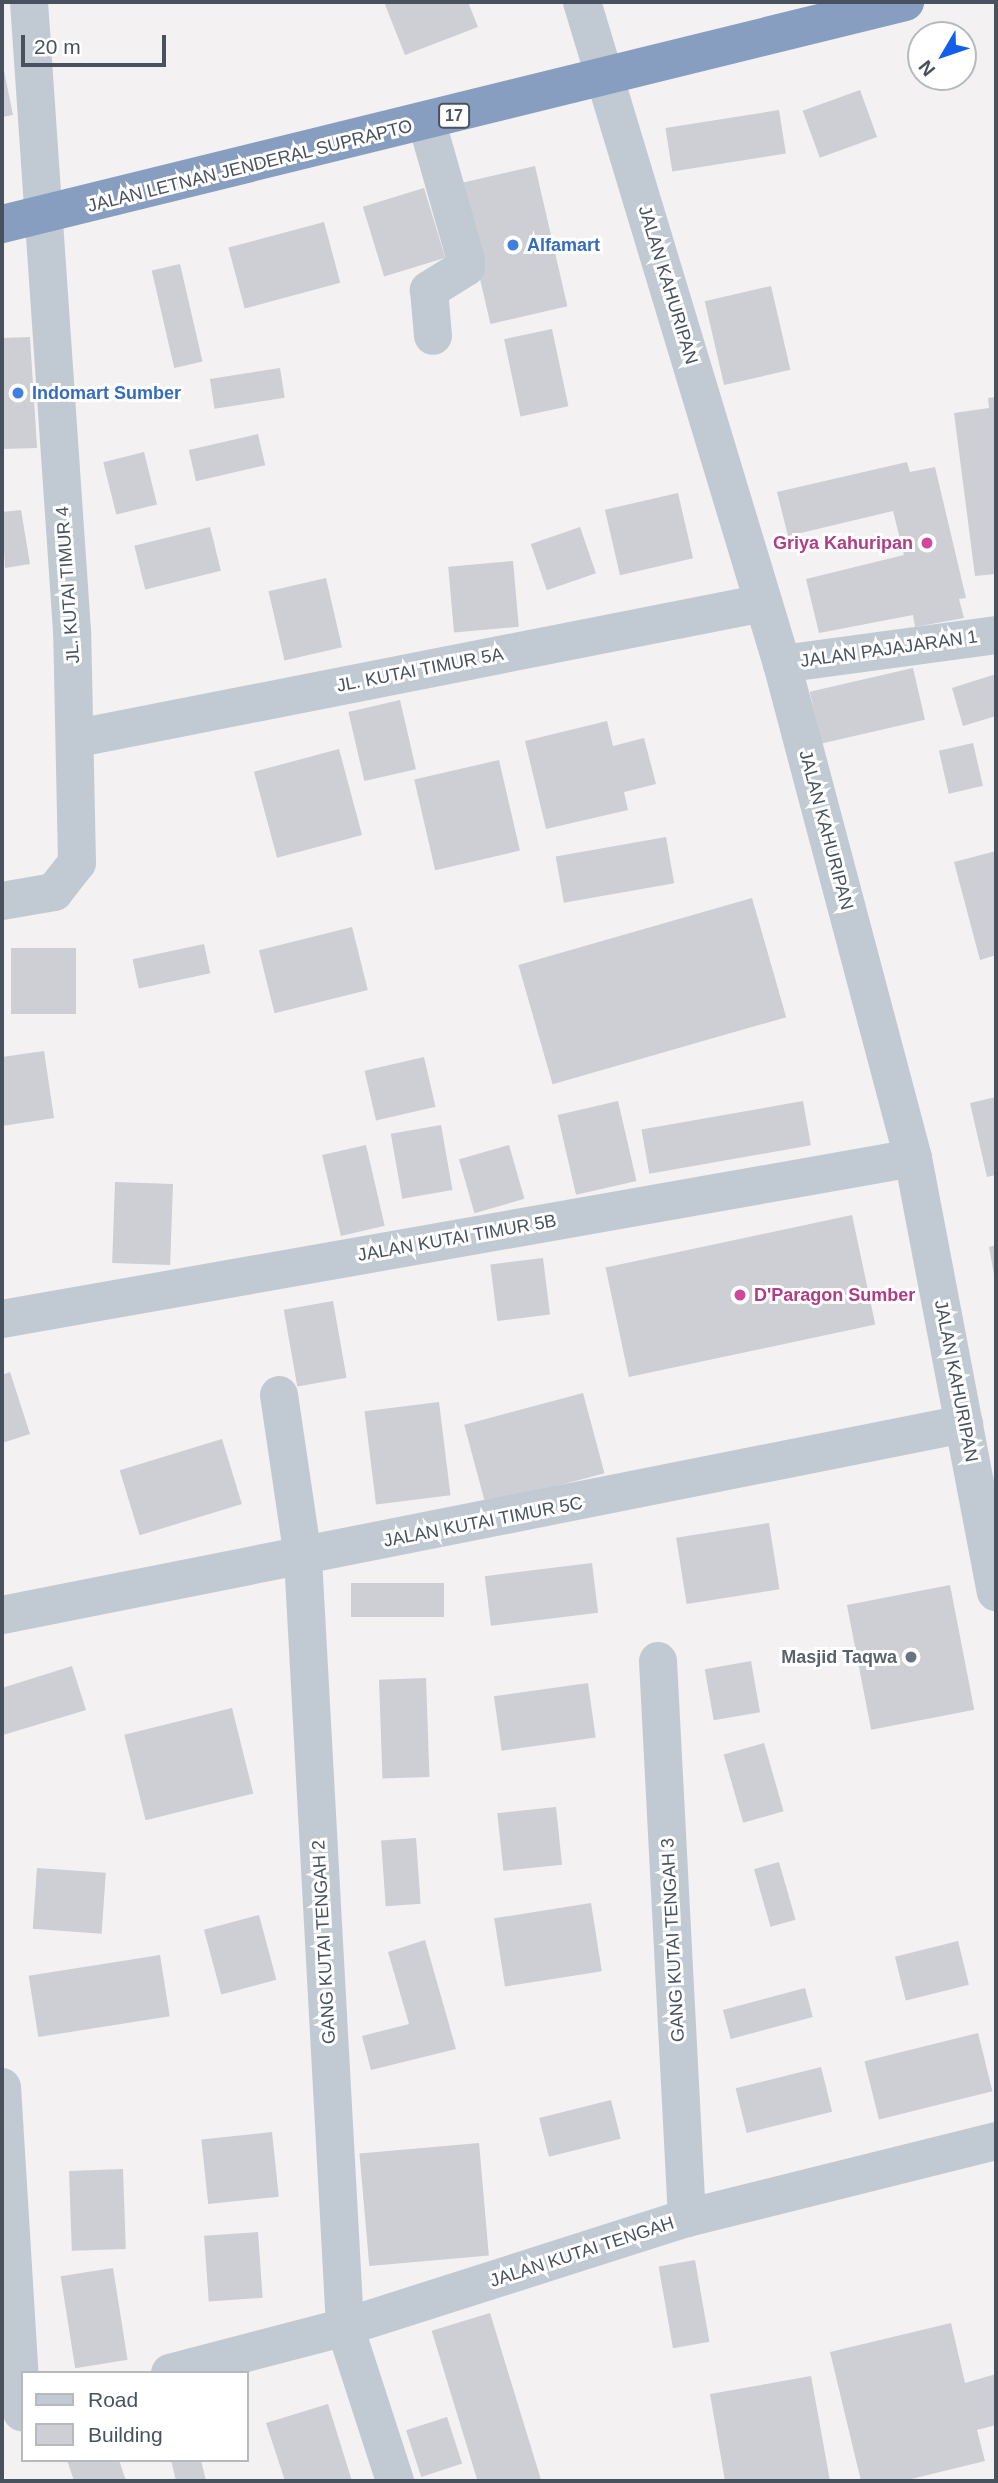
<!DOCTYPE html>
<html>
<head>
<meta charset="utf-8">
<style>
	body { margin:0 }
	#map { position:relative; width:998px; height:2483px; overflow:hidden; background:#f3f1f1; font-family:Arial,sans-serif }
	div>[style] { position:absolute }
	.building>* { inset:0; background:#cdcfd5; transform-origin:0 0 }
	.minor>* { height:38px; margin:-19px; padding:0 19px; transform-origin:19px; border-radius:19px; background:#c1cad3 }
	.highway>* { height:38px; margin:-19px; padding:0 19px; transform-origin:19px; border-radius:19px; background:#879ec1 }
	.dots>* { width:19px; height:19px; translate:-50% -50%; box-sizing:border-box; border:4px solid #fff; border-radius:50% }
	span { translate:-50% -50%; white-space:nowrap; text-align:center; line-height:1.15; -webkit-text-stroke:6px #fff; paint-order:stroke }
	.shield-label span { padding:2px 5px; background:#fff; border:2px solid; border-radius:5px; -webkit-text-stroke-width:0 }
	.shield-label { font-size:16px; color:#48525f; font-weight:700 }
	.street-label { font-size:18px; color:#48525f }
	.shop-label { font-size:18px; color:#366cbe; font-weight:700 }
	.left { translate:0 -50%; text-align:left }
	.hotel-label { font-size:18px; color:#b23c85; font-weight:700 }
	.right { translate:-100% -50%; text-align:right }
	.worship-label { font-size:18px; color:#5b616d; font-weight:700 }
	.frame { position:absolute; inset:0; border:4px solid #48525f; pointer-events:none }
	.legend { position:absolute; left:21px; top:2371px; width:228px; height:91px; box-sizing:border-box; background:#fff; border:2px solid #b6babf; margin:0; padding:9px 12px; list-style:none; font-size:21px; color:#48525f }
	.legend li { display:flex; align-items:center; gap:14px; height:35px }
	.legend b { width:35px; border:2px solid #b6babf }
	.north { position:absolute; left:907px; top:21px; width:70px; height:70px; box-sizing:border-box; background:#fff; border:2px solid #b6babf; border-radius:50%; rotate:231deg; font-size:19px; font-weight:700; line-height:28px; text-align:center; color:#48525f }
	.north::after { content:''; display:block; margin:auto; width:24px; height:32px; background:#125fec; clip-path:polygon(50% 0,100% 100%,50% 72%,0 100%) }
	.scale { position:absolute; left:21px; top:35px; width:145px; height:32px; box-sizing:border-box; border:4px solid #48525f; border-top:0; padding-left:9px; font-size:21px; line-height:24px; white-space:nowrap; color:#48525f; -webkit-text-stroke:5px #fff; paint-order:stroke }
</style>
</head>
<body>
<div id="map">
	<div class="building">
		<i style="clip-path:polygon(384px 2px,468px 2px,478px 27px,405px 55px)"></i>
		<i style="clip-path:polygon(2px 61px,13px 115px,2px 117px)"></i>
		<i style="left:860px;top:90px;width:50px;height:61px;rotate:70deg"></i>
		<i style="left:779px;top:110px;width:44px;height:115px;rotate:81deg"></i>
		<i style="left:535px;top:166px;width:144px;height:79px;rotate:77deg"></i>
		<i style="left:424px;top:188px;width:73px;height:64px;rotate:73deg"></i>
		<i style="left:324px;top:222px;width:63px;height:99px;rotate:75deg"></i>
		<i style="left:180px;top:264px;width:100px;height:29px;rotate:77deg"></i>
		<i style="left:771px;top:286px;width:86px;height:68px;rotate:77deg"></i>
		<i style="left:552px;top:329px;width:79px;height:49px;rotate:78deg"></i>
		<i style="clip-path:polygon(30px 337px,37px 448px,2px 449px,2px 338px)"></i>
		<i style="left:280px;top:368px;width:30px;height:71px;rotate:81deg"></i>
		<i style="clip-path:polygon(996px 397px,996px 574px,975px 576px,954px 413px,989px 408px,988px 398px)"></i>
		<i style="left:258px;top:434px;width:32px;height:71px;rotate:77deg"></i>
		<i style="left:144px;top:452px;width:54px;height:42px;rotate:76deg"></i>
		<i style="clip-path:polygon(907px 462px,910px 472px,935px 467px,966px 598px,959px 599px,964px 618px,915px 627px,913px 615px,819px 633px,806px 579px,904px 555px,893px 511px,788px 536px,777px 492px)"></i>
		<i style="left:678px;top:493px;width:67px;height:75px;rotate:77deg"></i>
		<i style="clip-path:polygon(21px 510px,30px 564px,5px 568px,2px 512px)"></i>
		<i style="left:210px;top:527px;width:45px;height:78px;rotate:76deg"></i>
		<i style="left:580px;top:527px;width:49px;height:52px;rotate:71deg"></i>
		<i style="left:513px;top:561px;width:66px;height:65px;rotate:85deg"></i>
		<i style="left:326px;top:578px;width:71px;height:59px;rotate:77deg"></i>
		<i style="left:913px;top:668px;width:53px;height:106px;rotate:77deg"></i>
		<i style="clip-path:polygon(996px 674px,996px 716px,963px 726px,952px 688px)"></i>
		<i style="left:400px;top:700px;width:71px;height:53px;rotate:77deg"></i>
		<i style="clip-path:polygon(607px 721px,613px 746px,644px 738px,656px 784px,624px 792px,628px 810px,546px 829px,525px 741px)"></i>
		<i style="left:973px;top:743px;width:44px;height:35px;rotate:77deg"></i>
		<i style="left:339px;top:749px;width:89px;height:88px;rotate:75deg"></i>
		<i style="left:499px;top:760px;width:93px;height:87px;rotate:77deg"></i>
		<i style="left:666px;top:837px;width:47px;height:112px;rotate:80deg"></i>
		<i style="clip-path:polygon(996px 851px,996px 955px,980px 960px,954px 862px)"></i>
		<i style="left:752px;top:898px;width:124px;height:243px;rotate:74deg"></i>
		<i style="left:352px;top:927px;width:65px;height:96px;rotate:76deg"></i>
		<i style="left:204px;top:944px;width:30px;height:73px;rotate:78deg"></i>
		<i style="left:11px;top:948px;width:65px;height:66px"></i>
		<i style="clip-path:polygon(44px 1051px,54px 1118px,2px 1126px,2px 1057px)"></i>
		<i style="left:424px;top:1057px;width:51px;height:61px;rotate:77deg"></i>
		<i style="clip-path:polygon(996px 1097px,996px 1175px,987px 1177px,970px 1103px)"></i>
		<i style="left:618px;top:1101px;width:82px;height:62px;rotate:77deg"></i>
		<i style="left:803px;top:1101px;width:45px;height:164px;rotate:80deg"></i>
		<i style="left:441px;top:1125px;width:66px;height:51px;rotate:80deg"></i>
		<i style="left:366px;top:1145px;width:83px;height:45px;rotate:77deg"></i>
		<i style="left:509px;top:1145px;width:56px;height:52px;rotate:74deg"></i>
		<i style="left:115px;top:1182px;width:58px;height:81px;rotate:2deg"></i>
		<i style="left:852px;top:1215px;width:112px;height:252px;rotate:78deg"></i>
		<i style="clip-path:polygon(996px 1245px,996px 1280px,995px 1280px,989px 1247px)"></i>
		<i style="left:543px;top:1258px;width:57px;height:53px;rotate:83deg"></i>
		<i style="left:333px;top:1301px;width:78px;height:50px;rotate:80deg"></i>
		<i style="clip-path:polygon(10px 1372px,30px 1434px,2px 1443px,2px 1375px)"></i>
		<i style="left:583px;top:1393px;width:83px;height:123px;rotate:75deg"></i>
		<i style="left:439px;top:1402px;width:94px;height:75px;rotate:83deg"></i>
		<i style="left:222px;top:1439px;width:68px;height:107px;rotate:73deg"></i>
		<i style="left:769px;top:1523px;width:67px;height:94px;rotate:81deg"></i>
		<i style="left:592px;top:1563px;width:50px;height:108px;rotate:83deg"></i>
		<i style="left:351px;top:1583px;width:93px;height:34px"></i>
		<i style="left:950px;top:1585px;width:127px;height:105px;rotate:79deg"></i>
		<i style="left:751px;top:1661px;width:52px;height:47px;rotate:80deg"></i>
		<i style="clip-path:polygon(72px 1666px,86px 1710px,3px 1735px,2px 1688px)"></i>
		<i style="left:426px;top:1678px;width:99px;height:47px;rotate:88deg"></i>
		<i style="left:588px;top:1683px;width:55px;height:95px;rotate:82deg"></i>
		<i style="left:232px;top:1708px;width:88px;height:111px;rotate:76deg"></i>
		<i style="left:764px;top:1743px;width:71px;height:42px;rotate:74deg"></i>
		<i style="left:556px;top:1807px;width:58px;height:59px;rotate:84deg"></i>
		<i style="left:416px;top:1838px;width:66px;height:35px;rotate:86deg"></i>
		<i style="left:779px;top:1862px;width:60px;height:26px;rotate:74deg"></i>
		<i style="left:37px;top:1868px;width:69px;height:61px;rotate:4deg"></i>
		<i style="left:591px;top:1903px;width:69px;height:98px;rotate:81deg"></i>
		<i style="left:259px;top:1915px;width:67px;height:57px;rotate:75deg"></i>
		<i style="clip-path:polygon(425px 1940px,456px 2049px,371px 2070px,362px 2036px,409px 2024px,388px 1952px)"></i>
		<i style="left:958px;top:1941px;width:45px;height:65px;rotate:76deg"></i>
		<i style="left:160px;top:1955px;width:62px;height:133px;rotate:81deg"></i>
		<i style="left:805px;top:1988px;width:30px;height:85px;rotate:75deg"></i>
		<i style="left:978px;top:2033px;width:60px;height:117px;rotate:76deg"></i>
		<i style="left:821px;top:2067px;width:46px;height:88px;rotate:76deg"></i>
		<i style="left:611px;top:2100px;width:40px;height:74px;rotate:76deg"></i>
		<i style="left:272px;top:2132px;width:65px;height:71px;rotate:84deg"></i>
		<i style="left:479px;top:2143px;width:113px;height:120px;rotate:85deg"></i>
		<i style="left:123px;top:2169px;width:80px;height:54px;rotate:88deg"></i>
		<i style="left:258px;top:2232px;width:66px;height:54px;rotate:86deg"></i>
		<i style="left:695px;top:2260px;width:83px;height:37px;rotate:80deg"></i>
		<i style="left:113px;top:2268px;width:93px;height:53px;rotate:81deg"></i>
		<i style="left:490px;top:2313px;width:176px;height:61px;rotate:73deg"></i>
		<i style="clip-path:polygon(951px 2323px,965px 2383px,996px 2374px,996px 2425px,977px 2430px,985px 2461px,903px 2481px,861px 2481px,830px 2352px)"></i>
		<i style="clip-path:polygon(811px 2376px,830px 2481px,725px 2481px,710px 2394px)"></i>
		<i style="clip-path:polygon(328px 2404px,352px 2481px,285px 2481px,266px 2423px)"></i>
		<i style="left:447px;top:2417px;width:49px;height:43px;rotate:72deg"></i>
		<i style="clip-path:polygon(67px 2460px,119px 2460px,126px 2481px,74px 2481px)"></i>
		<i style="clip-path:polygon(171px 2460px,201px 2460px,206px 2481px,176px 2481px)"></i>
	</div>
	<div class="minor">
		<i style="left:582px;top:2px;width:692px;rotate:73.19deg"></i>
		<i style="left:782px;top:664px;width:511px;rotate:75.15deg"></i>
		<i style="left:913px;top:1158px;width:442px;rotate:79.2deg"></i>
		<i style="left:427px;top:123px;width:142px;rotate:74.1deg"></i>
		<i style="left:466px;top:260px;width:7px;rotate:90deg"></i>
		<i style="left:466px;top:267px;width:44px;rotate:148.1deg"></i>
		<i style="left:429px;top:290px;width:46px;rotate:85deg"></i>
		<i style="left:782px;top:664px;width:216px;rotate:-7.7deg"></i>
		<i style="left:78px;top:738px;width:698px;rotate:-11.15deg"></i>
		<i style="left:2px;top:901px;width:53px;rotate:-9.8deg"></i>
		<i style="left:54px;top:892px;width:37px;rotate:-52deg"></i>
		<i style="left:77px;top:863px;width:232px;rotate:-91.2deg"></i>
		<i style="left:72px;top:631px;width:630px;rotate:-93.91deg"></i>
		<i style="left:2px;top:1319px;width:925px;rotate:-10.02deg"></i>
		<i style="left:279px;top:1395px;width:165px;rotate:81.6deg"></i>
		<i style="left:303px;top:1558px;width:770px;rotate:86.87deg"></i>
		<i style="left:345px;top:2327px;width:162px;rotate:72deg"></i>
		<i style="left:2px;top:1615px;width:981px;rotate:-11.23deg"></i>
		<i style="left:658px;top:1661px;width:558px;rotate:87.02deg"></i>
		<i style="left:2px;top:2087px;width:326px;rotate:86.5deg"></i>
		<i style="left:170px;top:2373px;width:181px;rotate:-14.7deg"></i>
		<i style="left:345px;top:2327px;width:359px;rotate:-17.7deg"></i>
		<i style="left:687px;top:2218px;width:318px;rotate:-14deg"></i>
	</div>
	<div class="highway">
		<i style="left:2px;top:224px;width:930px;rotate:-13.81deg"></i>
	</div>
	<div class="dots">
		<i style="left:513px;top:245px;background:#3f7fe0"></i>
		<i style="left:18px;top:393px;background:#3f7fe0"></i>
		<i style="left:927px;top:543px;background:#d1479c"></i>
		<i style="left:740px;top:1295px;background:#d1479c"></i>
		<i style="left:911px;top:1657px;background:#6b7280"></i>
	</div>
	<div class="shield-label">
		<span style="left:454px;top:116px">17</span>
	</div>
	<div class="street-label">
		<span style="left:250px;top:166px;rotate:-14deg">JALAN LETNAN JENDERAL SUPRAPTO</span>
		<span style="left:668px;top:285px;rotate:73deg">JALAN KAHURIPAN</span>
		<span style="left:68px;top:585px;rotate:-94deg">JL. KUTAI TIMUR 4</span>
		<span style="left:889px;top:649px;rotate:-8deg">JALAN PAJAJARAN 1</span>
		<span style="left:420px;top:670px;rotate:-11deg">JL. KUTAI TIMUR 5A</span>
		<span style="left:826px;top:830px;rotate:75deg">JALAN KAHURIPAN</span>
		<span style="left:457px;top:1238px;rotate:-10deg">JALAN KUTAI TIMUR 5B</span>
		<span style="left:956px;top:1381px;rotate:79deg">JALAN KAHURIPAN</span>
		<span style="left:483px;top:1522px;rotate:-11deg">JALAN KUTAI TIMUR 5C</span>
		<span style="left:673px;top:1940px;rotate:-93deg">GANG KUTAI TENGAH 3</span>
		<span style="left:324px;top:1942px;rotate:-93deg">GANG KUTAI TENGAH 2</span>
		<span style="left:582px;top:2252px;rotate:-18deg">JALAN KUTAI TENGAH</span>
	</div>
	<div class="shop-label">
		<span class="left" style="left:527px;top:245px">Alfamart</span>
		<span class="left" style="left:32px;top:393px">Indomart Sumber</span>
	</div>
	<div class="hotel-label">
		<span class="right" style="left:913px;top:543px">Griya Kahuripan</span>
		<span class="left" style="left:754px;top:1295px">D'Paragon Sumber</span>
	</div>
	<div class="worship-label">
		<span class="right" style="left:897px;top:1657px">Masjid Taqwa</span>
	</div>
	<div class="frame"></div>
	<ul class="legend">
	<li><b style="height:9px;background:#c1cad3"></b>Road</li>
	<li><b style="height:19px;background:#cdcfd5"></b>Building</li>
	</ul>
	<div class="north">N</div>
	<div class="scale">20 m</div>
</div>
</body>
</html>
